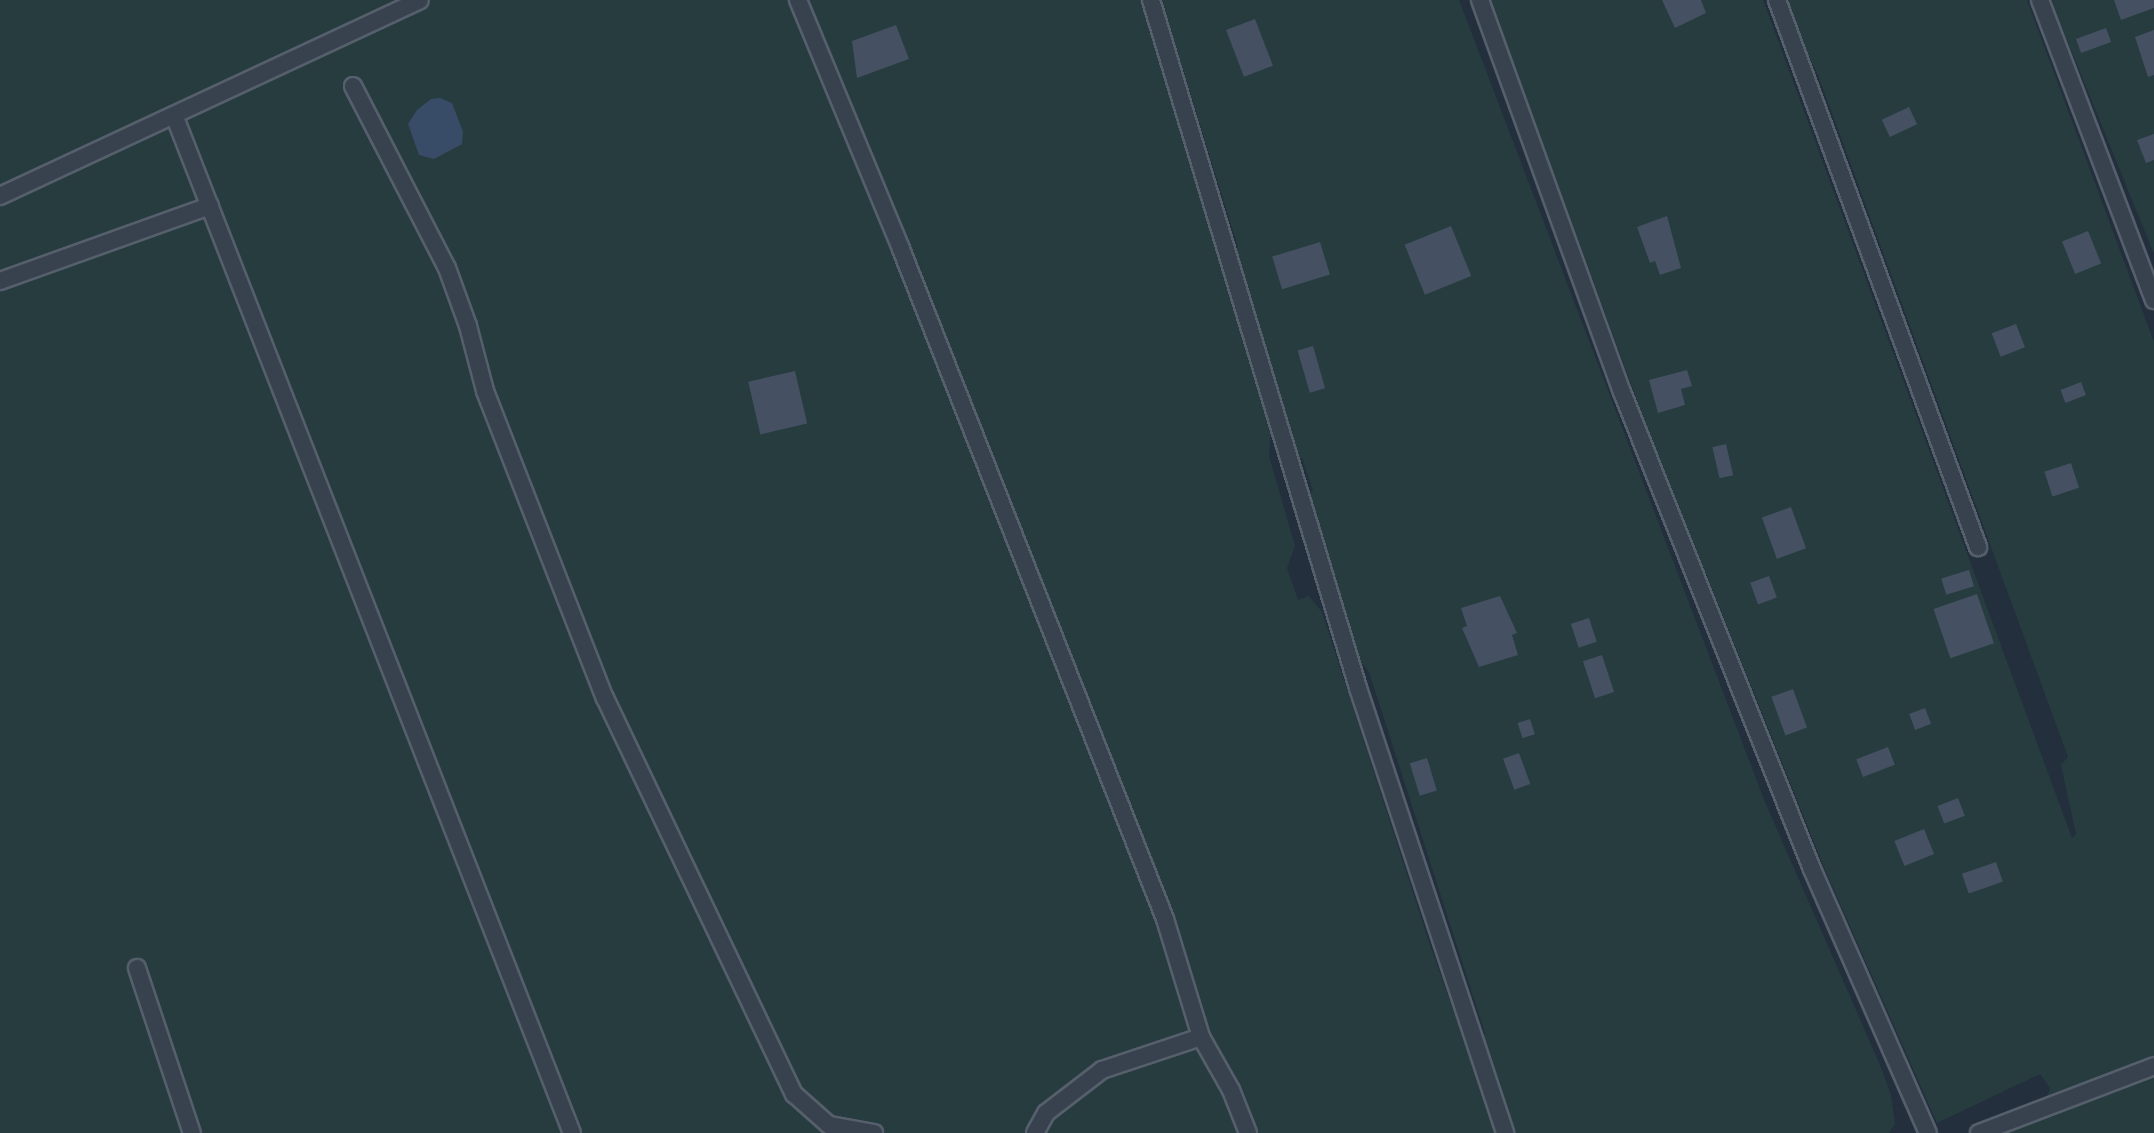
<!DOCTYPE html>
<html>
<head>
<meta charset="utf-8">
<style>
	body { margin:0 }
	#map { position:relative; width:2154px; height:1133px; overflow:hidden; background:#242f3e; font-family:"Exo 2",sans-serif }
	div>[style] { position:absolute }
	.green>* { inset:0; background:#263c3f }
	.water>* { inset:0; background:#394c67 }
	.building>* { inset:0; background:#455162; transform-origin:0 0 }
	.roads { filter:drop-shadow(2px 0 #565f6c) drop-shadow(-2px 0 #565f6c) drop-shadow(0 2px #565f6c) drop-shadow(0 -2px #565f6c) }
	.lane>* { height:16px; margin:-8px; padding:0 8px; transform-origin:8px; border-radius:8px; background:#38414e }
	span { translate:-50% -50%; white-space:nowrap; text-align:center; line-height:1.15; -webkit-text-stroke:4.5px #1d2633; paint-order:stroke }
</style>
</head>
<body>
<div id="map">
	<div class="green">
		<i style="clip-path:polygon(0 0,1459px 0,1765px 802px,1880px 1065px,1891px 1095px,1895px 1124px,1889px 1133px,1510px 1133px,1489px 1068px,1482px 1037px,1485px 1033px,1369px 672px,1350px 647px,1306px 494px,1313px 491px,1302px 458px,1295px 459px,1230px 261px,1238px 247px,1162px 2px,1151px 23px,1271px 422px,1269px 456px,1295px 546px,1287px 568px,1298px 600px,1309px 596px,1322px 612px,1430px 945px,1497px 1133px,0 1133px)"></i>
		<i style="clip-path:polygon(1489px 0,1763px 0,2072px 838px,2076px 834px,2061px 765px,2068px 757px,1818px 75px,1792px 21px,1788px 0,2027px 0,2154px 342px,2154px 1133px,1976px 1133px,2041px 1115px,2050px 1088px,2040px 1074px,1937px 1123px,1826px 872px,1644px 419px,1544px 147px,1515px 85px)"></i>
		<i style="clip-path:polygon(2052px 0,2154px 0,2154px 254px,2058px 18px)"></i>
	</div>
	<div class="water">
		<i style="clip-path:polygon(440px 98px,452px 103px,463px 132px,462px 144px,434px 159px,419px 155px,408px 124px,417px 110px,431px 99px)"></i>
	</div>
	<div class="building">
		<i style="clip-path:polygon(1662px 0,1701px 0,1706px 13px,1675px 28px)"></i>
		<i style="clip-path:polygon(2114px 0,2154px 0,2154px 8px,2121px 20px)"></i>
		<i style="left:1255px;top:19px;width:50px;height:31px;rotate:69deg"></i>
		<i style="clip-path:polygon(896px 25px,909px 59px,857px 78px,852px 41px)"></i>
		<i style="left:2106px;top:28px;width:15px;height:32px;rotate:70deg"></i>
		<i style="clip-path:polygon(2154px 30px,2154px 75px,2148px 77px,2135px 37px)"></i>
		<i style="left:1909px;top:107px;width:19px;height:30px;rotate:65deg"></i>
		<i style="clip-path:polygon(2154px 134px,2154px 160px,2146px 163px,2137px 140px)"></i>
		<i style="clip-path:polygon(1667px 216px,1681px 268px,1660px 275px,1655px 261px,1650px 263px,1637px 227px)"></i>
		<i style="left:1451px;top:226px;width:54px;height:50px;rotate:68deg"></i>
		<i style="left:2088px;top:231px;width:35px;height:28px;rotate:68deg"></i>
		<i style="left:1320px;top:242px;width:34px;height:50px;rotate:73deg"></i>
		<i style="left:2016px;top:324px;width:25px;height:26px;rotate:69deg"></i>
		<i style="left:1313px;top:346px;width:44px;height:16px;rotate:74deg"></i>
		<i style="clip-path:polygon(1687px 370px,1692px 386px,1681px 389px,1685px 405px,1658px 413px,1649px 380px)"></i>
		<i style="left:795px;top:371px;width:54px;height:48px;rotate:77deg"></i>
		<i style="left:2081px;top:382px;width:14px;height:22px;rotate:69deg"></i>
		<i style="left:1726px;top:444px;width:32px;height:14px;rotate:77deg"></i>
		<i style="left:2071px;top:463px;width:26px;height:28px;rotate:72deg"></i>
		<i style="left:1791px;top:507px;width:44px;height:31px;rotate:70deg"></i>
		<i style="left:1969px;top:570px;width:17px;height:29px;rotate:73deg"></i>
		<i style="left:1769px;top:576px;width:23px;height:20px;rotate:70deg"></i>
		<i style="left:1977px;top:594px;width:52px;height:46px;rotate:71deg"></i>
		<i style="clip-path:polygon(1500px 596px,1517px 633px,1512px 635px,1518px 655px,1479px 667px,1462px 628px,1467px 626px,1461px 608px)"></i>
		<i style="left:1589px;top:618px;width:25px;height:19px;rotate:72deg"></i>
		<i style="left:1602px;top:655px;width:39px;height:20px;rotate:72deg"></i>
		<i style="left:1793px;top:689px;width:41px;height:23px;rotate:70deg"></i>
		<i style="left:1925px;top:708px;width:17px;height:17px;rotate:69deg"></i>
		<i style="left:1530px;top:719px;width:16px;height:13px;rotate:72deg"></i>
		<i style="left:1888px;top:747px;width:19px;height:34px;rotate:69deg"></i>
		<i style="left:1519px;top:753px;width:33px;height:17px;rotate:70deg"></i>
		<i style="left:1427px;top:758px;width:34px;height:18px;rotate:73deg"></i>
		<i style="left:1958px;top:798px;width:19px;height:22px;rotate:69deg"></i>
		<i style="left:1924px;top:829px;width:27px;height:32px;rotate:68deg"></i>
		<i style="left:1996px;top:862px;width:21px;height:36px;rotate:71deg"></i>
	</div>
	<div class="roads">
		<div class="lane">
			<i style="left:798px;top:0;width:269px;rotate:67.5deg"></i>
			<i style="left:901px;top:249px;width:720px;rotate:68.49deg"></i>
			<i style="left:1165px;top:919px;width:123px;rotate:73deg"></i>
			<i style="left:1201px;top:1037px;width:61px;rotate:60.5deg"></i>
			<i style="left:1231px;top:1090px;width:46px;rotate:68.4deg"></i>
			<i style="left:1151px;top:0;width:718px;rotate:73.25deg"></i>
			<i style="left:1358px;top:688px;width:469px;rotate:71.7deg"></i>
			<i style="left:1480px;top:0;width:417px;rotate:70.1deg"></i>
			<i style="left:1622px;top:392px;width:513px;rotate:68.28deg"></i>
			<i style="left:1812px;top:869px;width:288px;rotate:66.3deg"></i>
			<i style="left:1777px;top:0;width:583px;rotate:69.82deg"></i>
			<i style="left:2040px;top:0;width:321px;rotate:69.2deg"></i>
			<i style="left:353px;top:86px;width:205px;rotate:62.7deg"></i>
			<i style="left:447px;top:268px;width:62px;rotate:70.1deg"></i>
			<i style="left:468px;top:326px;width:67px;rotate:75.3deg"></i>
			<i style="left:485px;top:391px;width:330px;rotate:68.7deg"></i>
			<i style="left:605px;top:698px;width:439px;rotate:64.5deg"></i>
			<i style="left:794px;top:1094px;width:47px;rotate:41.5deg"></i>
			<i style="left:829px;top:1125px;width:46px;rotate:10.1deg"></i>
			<i style="left:174px;top:115px;width:1093px;rotate:68.65deg"></i>
			<i style="left:0;top:196px;width:463px;rotate:-25deg"></i>
			<i style="left:0;top:281px;width:223px;rotate:-19.7deg"></i>
			<i style="left:137px;top:968px;width:174px;rotate:71.6deg"></i>
			<i style="left:1035px;top:1133px;width:23px;rotate:-61deg"></i>
			<i style="left:1046px;top:1113px;width:71px;rotate:-37.5deg"></i>
			<i style="left:1102px;top:1070px;width:104px;rotate:-18.4deg"></i>
			<i style="left:1979px;top:1133px;width:187px;rotate:-20.9deg"></i>
		</div>
	</div>
</div>
</body>
</html>
